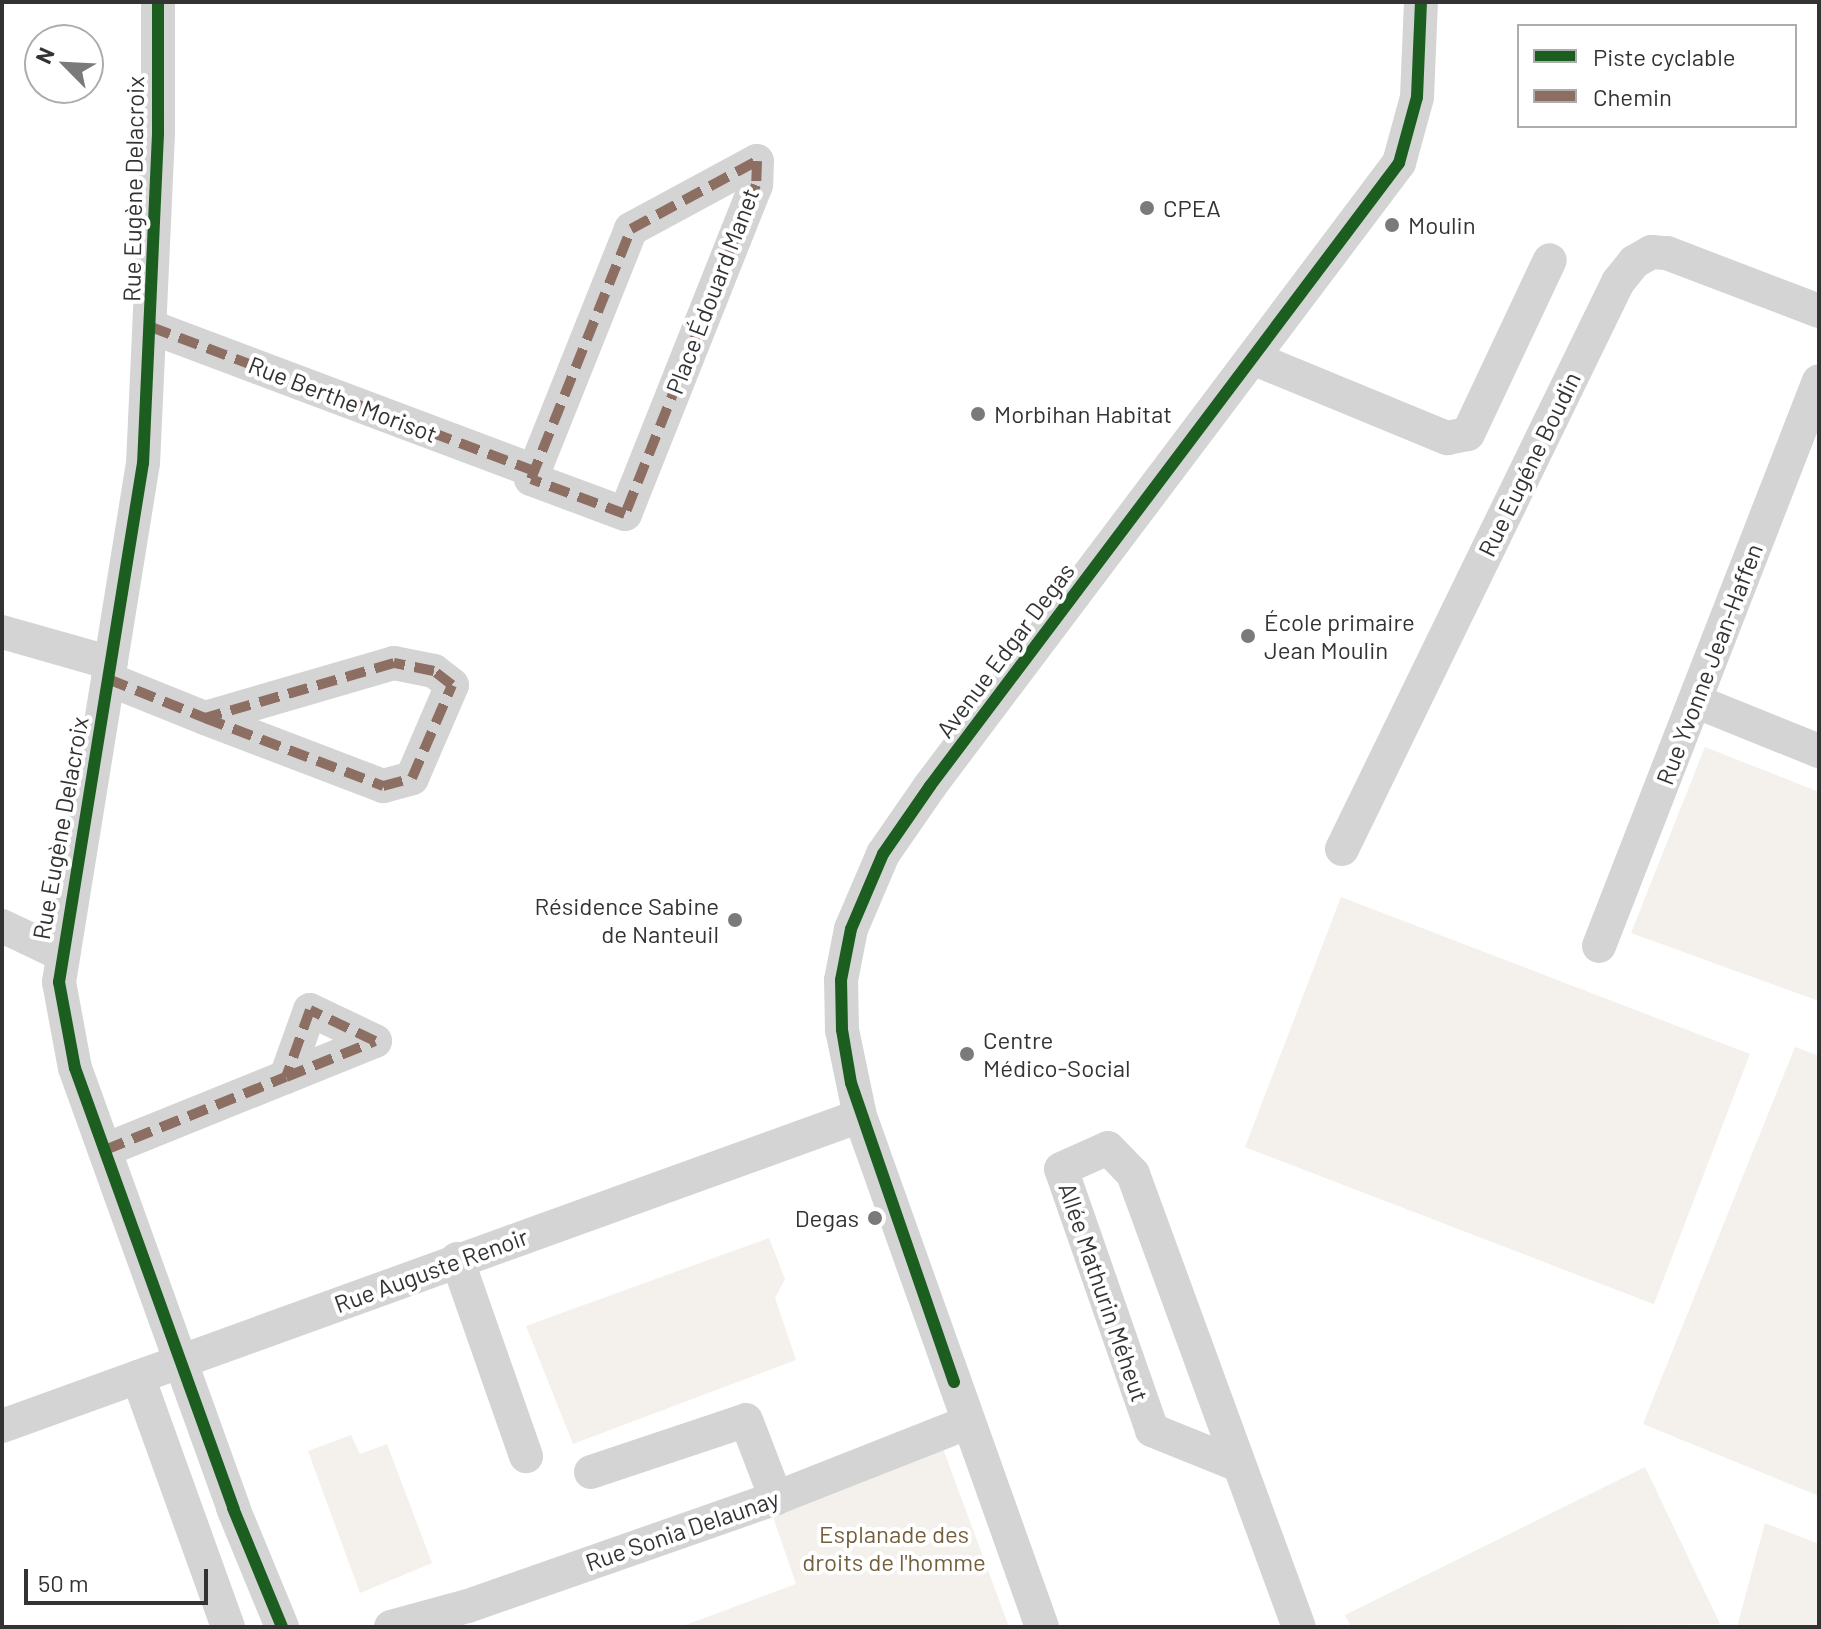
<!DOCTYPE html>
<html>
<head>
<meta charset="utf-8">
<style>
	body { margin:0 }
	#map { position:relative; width:1821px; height:1629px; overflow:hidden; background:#fff; font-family:Barlow,sans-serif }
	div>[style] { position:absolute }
	.green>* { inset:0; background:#f4f0eb; transform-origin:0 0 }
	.minor>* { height:34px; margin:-17px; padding:0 17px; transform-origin:17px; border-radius:17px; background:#d4d4d4 }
	.quiet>* { height:10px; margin-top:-5px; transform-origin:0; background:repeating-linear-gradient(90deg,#8d6e63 0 20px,transparent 0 30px) }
	.cycleway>* { height:12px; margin:-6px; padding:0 6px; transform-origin:6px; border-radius:6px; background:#1b5e20 }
	.dots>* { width:22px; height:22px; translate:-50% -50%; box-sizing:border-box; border:4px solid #fff; border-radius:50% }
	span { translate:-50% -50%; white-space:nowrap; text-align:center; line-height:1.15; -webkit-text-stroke:8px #fff; paint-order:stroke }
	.street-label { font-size:24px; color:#333 }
	.poi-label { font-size:24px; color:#333 }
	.left { translate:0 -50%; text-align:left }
	.right { translate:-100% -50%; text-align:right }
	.park-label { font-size:24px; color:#735f3b }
	.frame { position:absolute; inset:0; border:4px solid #333; pointer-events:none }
	.legend { position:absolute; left:1517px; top:24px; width:280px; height:104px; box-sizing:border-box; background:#fff; border:2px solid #adadad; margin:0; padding:10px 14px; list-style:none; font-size:24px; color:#333 }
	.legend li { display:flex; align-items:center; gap:16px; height:40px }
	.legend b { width:40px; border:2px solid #adadad }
	.north { position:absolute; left:24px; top:24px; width:80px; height:80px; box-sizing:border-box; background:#fff; border:2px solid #adadad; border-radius:50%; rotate:294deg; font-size:22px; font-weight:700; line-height:32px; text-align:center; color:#333 }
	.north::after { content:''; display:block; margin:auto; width:28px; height:36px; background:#7a7a7a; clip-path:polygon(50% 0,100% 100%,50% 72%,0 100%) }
	.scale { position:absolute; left:24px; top:1569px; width:184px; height:36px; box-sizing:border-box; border:4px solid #333; border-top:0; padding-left:10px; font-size:24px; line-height:28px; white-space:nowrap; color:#333; -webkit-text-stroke:6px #fff; paint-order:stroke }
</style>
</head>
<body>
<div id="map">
	<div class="green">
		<i style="clip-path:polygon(1705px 747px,1819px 792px,1819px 1001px,1631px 933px)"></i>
		<i style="left:1341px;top:897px;width:438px;height:268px;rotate:21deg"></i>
		<i style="clip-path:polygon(1795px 1047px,1819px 1056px,1819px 1496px,1643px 1424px)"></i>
		<i style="clip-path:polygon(769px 1238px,785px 1279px,775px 1298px,796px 1360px,573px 1444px,526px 1326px)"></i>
		<i style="clip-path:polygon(351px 1435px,360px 1454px,387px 1444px,432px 1563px,360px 1593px,308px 1451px)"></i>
		<i style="clip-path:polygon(942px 1446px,1009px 1627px,680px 1627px,796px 1584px,771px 1511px)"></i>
		<i style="clip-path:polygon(1645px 1467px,1720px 1624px,1351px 1627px,1345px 1615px)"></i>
		<i style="clip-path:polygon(1765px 1523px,1819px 1544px,1819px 1627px,1737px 1627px)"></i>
	</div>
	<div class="minor">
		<i style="left:158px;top:2px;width:132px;rotate:90deg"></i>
		<i style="left:158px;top:134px;width:329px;rotate:92.6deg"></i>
		<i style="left:143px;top:463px;width:526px;rotate:99.19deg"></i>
		<i style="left:59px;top:982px;width:87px;rotate:79.5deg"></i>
		<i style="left:75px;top:1068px;width:468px;rotate:70.2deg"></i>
		<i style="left:233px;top:1508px;width:129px;rotate:67.6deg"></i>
		<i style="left:757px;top:161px;width:24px;rotate:92deg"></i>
		<i style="left:756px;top:185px;width:354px;rotate:111.7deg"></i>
		<i style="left:625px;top:514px;width:100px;rotate:-159.6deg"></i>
		<i style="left:531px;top:479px;width:269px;rotate:-68.2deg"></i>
		<i style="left:631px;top:229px;width:143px;rotate:-28.4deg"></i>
		<i style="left:151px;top:327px;width:409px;rotate:20.6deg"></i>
		<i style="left:1255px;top:359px;width:208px;rotate:22.4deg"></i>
		<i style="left:1447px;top:438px;width:21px;rotate:-11deg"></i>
		<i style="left:1468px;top:434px;width:192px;rotate:-64.8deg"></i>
		<i style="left:2px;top:632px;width:113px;rotate:15.9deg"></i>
		<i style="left:108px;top:679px;width:105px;rotate:21.9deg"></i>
		<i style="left:205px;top:718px;width:191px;rotate:20.9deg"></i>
		<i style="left:383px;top:786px;width:30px;rotate:-15deg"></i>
		<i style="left:412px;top:778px;width:101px;rotate:-66.7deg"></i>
		<i style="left:452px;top:685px;width:23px;rotate:-142deg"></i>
		<i style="left:434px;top:671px;width:41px;rotate:-168.7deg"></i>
		<i style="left:394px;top:663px;width:197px;rotate:163.8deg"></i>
		<i style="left:1695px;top:701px;width:134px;rotate:22deg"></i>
		<i style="left:1342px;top:849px;width:631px;rotate:-64.04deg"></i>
		<i style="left:1618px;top:282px;width:26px;rotate:-51deg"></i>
		<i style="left:1634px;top:262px;width:20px;rotate:-30deg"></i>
		<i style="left:1651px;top:252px;width:16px;rotate:4deg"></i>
		<i style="left:1667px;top:253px;width:163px;rotate:20.9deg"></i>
		<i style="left:2px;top:926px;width:65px;rotate:25.4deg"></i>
		<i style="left:1599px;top:946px;width:606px;rotate:-68.73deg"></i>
		<i style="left:105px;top:1150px;width:195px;rotate:-22deg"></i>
		<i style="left:286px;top:1077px;width:96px;rotate:-22deg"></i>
		<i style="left:375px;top:1041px;width:72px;rotate:-154.5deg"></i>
		<i style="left:310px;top:1010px;width:71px;rotate:109.7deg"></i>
		<i style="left:457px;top:1259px;width:209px;rotate:70.7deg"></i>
		<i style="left:138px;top:1377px;width:266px;rotate:70.2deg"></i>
		<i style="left:2px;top:1426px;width:912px;rotate:-19.87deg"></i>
		<i style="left:1236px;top:1464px;width:91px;rotate:-158deg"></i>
		<i style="left:1152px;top:1430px;width:276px;rotate:-109.2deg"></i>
		<i style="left:1061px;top:1169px;width:51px;rotate:-24.1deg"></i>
		<i style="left:1108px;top:1148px;width:36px;rotate:46deg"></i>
		<i style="left:1133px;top:1174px;width:482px;rotate:69.9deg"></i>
		<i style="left:591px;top:1472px;width:163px;rotate:-18.5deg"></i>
		<i style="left:746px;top:1420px;width:84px;rotate:69deg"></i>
		<i style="left:391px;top:1627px;width:80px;rotate:-15.3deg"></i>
		<i style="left:468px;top:1606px;width:326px;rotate:-19.3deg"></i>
		<i style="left:776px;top:1498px;width:207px;rotate:-21.5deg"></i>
		<i style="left:1042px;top:1627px;width:542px;rotate:-109.6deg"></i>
		<i style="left:860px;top:1116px;width:88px;rotate:-101.8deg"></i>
		<i style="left:842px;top:1030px;width:50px;rotate:-91.1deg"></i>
		<i style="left:841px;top:980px;width:52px;rotate:-78.9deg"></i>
		<i style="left:851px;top:929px;width:82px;rotate:-66.9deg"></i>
		<i style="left:883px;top:854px;width:83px;rotate:-55.3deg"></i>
		<i style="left:930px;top:786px;width:780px;rotate:-53.03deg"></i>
		<i style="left:1399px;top:163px;width:68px;rotate:-74.7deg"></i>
		<i style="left:1417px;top:97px;width:95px;rotate:-87.6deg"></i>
	</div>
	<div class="quiet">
		<i style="left:757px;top:161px;width:24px;rotate:92deg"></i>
		<i style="left:756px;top:185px;width:354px;rotate:111.7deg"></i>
		<i style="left:625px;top:514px;width:100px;rotate:-159.6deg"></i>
		<i style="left:531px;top:479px;width:269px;rotate:-68.2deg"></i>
		<i style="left:631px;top:229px;width:143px;rotate:-28.4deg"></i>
		<i style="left:151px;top:327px;width:409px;rotate:20.6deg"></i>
		<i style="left:108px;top:679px;width:105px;rotate:21.9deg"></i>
		<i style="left:205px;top:718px;width:191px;rotate:20.9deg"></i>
		<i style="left:383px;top:786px;width:30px;rotate:-15deg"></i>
		<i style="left:412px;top:778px;width:101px;rotate:-66.7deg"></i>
		<i style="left:452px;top:685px;width:23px;rotate:-142deg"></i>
		<i style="left:434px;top:671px;width:41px;rotate:-168.7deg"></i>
		<i style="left:394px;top:663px;width:197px;rotate:163.8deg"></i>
		<i style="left:105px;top:1150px;width:195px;rotate:-22deg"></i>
		<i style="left:286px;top:1077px;width:96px;rotate:-22deg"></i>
		<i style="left:375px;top:1041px;width:72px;rotate:-154.5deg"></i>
		<i style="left:310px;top:1010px;width:71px;rotate:109.7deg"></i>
	</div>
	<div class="cycleway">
		<i style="left:158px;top:2px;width:132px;rotate:90deg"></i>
		<i style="left:158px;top:134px;width:329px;rotate:92.6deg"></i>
		<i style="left:143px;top:463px;width:526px;rotate:99.19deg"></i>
		<i style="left:59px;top:982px;width:87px;rotate:79.5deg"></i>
		<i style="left:75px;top:1068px;width:468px;rotate:70.2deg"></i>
		<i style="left:233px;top:1508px;width:129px;rotate:67.6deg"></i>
		<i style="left:954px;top:1382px;width:316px;rotate:-109deg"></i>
		<i style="left:851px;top:1083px;width:54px;rotate:-99.6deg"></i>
		<i style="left:842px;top:1030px;width:50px;rotate:-91.1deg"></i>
		<i style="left:841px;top:980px;width:52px;rotate:-78.9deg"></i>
		<i style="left:851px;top:929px;width:82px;rotate:-66.9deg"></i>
		<i style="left:883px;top:854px;width:83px;rotate:-55.3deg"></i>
		<i style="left:930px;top:786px;width:780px;rotate:-53.03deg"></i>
		<i style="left:1399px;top:163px;width:68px;rotate:-74.7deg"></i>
		<i style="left:1417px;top:97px;width:95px;rotate:-87.6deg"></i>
	</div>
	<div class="dots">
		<i style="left:1147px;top:208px;background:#7a7a7a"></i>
		<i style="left:1392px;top:225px;background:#7a7a7a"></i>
		<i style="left:978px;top:414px;background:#7a7a7a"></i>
		<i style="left:1248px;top:636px;background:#7a7a7a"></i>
		<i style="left:735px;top:920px;background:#7a7a7a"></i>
		<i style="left:967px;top:1054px;background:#7a7a7a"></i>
		<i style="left:875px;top:1218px;background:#7a7a7a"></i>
	</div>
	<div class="street-label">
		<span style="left:133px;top:189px;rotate:-89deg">Rue Eugène Delacroix</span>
		<span style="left:712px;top:291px;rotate:-69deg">Place Édouard Manet</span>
		<span style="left:343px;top:399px;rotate:21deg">Rue Berthe Morisot</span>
		<span style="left:1529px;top:464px;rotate:-64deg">Rue Eugéne Boudin</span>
		<span style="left:1005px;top:650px;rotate:-53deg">Avenue Edgar Degas</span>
		<span style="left:1709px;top:664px;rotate:-69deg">Rue Yvonne Jean-Haffen</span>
		<span style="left:60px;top:828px;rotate:-80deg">Rue Eugène Delacroix</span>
		<span style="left:431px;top:1270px;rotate:-20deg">Rue Auguste Renoir</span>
		<span style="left:1104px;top:1292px;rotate:71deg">Allée Mathurin Méheut</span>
		<span style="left:682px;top:1530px;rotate:-19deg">Rue Sonia Delaunay</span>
	</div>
	<div class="poi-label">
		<span class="left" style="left:1163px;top:208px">CPEA</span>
		<span class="left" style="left:1408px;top:225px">Moulin</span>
		<span class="left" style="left:994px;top:414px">Morbihan Habitat</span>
		<span class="left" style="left:1264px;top:636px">École primaire<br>Jean Moulin</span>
		<span class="right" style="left:719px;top:920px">Résidence Sabine<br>de Nanteuil</span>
		<span class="left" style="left:983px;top:1054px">Centre<br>Médico-Social</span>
		<span class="right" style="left:859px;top:1218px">Degas</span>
	</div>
	<div class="park-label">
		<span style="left:894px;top:1548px">Esplanade des<br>droits de l'homme</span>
	</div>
	<div class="frame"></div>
	<ul class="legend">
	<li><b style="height:10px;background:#1b5e20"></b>Piste cyclable</li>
	<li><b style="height:10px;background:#8d6e63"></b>Chemin</li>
	</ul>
	<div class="north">N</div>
	<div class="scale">50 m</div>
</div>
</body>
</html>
